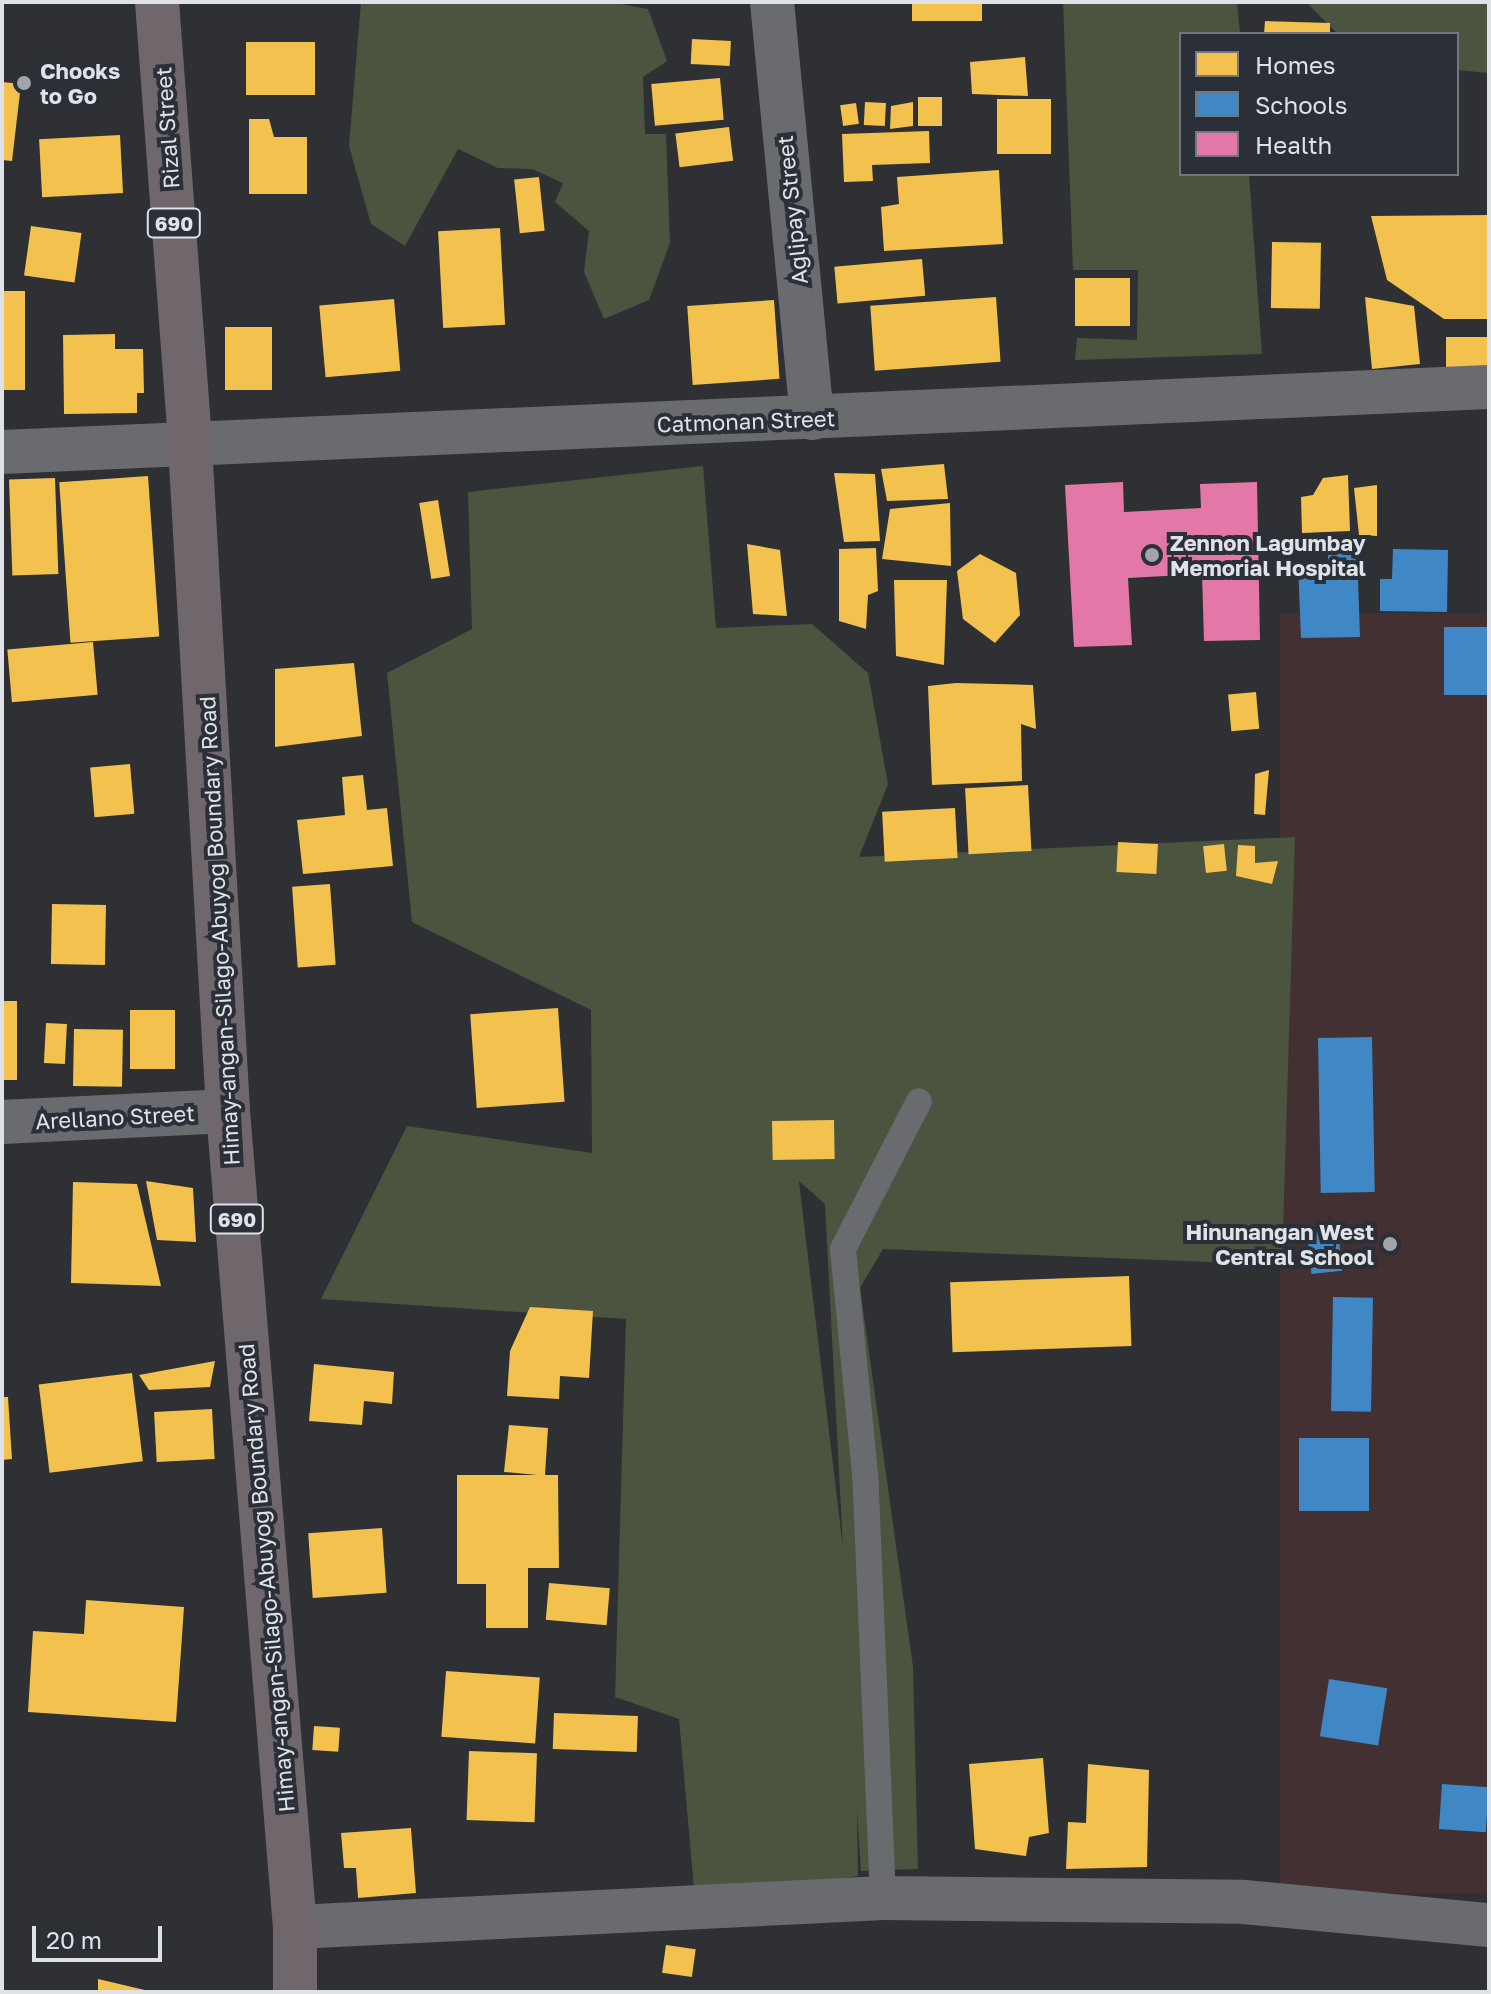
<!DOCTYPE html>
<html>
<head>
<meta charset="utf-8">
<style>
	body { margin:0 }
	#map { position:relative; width:1491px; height:1994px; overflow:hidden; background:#2e3034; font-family:"Golos Text",sans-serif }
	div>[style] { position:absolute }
	.education>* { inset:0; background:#423032; transform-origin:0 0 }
	.green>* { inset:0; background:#4b543e }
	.homes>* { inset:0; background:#f2c14e; transform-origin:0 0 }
	.schools>* { inset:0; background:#3f88c5; transform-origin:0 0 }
	.health>* { inset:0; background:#e377a8 }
	.service>* { height:26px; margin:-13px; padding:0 13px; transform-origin:13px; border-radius:13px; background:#696b6f }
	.minor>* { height:44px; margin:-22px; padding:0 22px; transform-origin:22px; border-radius:22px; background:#696b6f }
	.primary>* { height:44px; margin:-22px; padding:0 22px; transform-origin:22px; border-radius:22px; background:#6f676c }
	.dots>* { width:22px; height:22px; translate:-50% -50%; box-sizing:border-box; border:4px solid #2a2f38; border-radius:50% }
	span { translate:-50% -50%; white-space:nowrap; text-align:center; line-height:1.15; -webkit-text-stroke:8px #2a2f38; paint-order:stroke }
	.shield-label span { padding:2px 6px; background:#2a2f38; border:2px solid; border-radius:6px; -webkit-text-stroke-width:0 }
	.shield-label { font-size:20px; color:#dfe2e7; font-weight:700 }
	.poi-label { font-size:22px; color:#dfe2e7; font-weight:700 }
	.left { translate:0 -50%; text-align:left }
	.right { translate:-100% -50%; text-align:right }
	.street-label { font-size:22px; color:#dfe2e7 }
	.frame { position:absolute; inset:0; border:4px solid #dfe2e7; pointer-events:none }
	.legend { position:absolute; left:1179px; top:32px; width:280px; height:144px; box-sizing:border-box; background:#2a2f38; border:2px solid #72777e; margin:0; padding:10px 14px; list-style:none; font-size:24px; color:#dfe2e7 }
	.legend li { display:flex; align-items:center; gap:16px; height:40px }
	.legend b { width:40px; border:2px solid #72777e }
	.scale { position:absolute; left:32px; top:1926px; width:130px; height:36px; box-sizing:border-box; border:4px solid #dfe2e7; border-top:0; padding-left:10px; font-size:24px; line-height:28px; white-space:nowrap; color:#dfe2e7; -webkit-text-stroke:6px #2a2f38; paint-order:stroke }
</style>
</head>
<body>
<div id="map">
	<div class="education">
		<i style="left:1489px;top:613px;width:1280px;height:209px;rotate:90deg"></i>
	</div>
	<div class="green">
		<i style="clip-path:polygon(361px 2px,610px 2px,648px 9px,667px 61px,643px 77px,645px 134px,666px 134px,670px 243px,649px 300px,604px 319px,584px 272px,589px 231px,555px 202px,563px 183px,532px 169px,498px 168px,458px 149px,405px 246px,371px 224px,349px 146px)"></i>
		<i style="clip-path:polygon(1063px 2px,1237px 2px,1240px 34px,1181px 34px,1181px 174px,1249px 174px,1262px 354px,1075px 360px,1077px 338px,1137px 340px,1138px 270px,1073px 270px)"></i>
		<i style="clip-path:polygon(1306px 2px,1489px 2px,1489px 73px,1457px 70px,1457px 34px,1338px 34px)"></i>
		<i style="clip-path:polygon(evenodd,703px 466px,716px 628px,812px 624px,868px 673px,888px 784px,859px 857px,1295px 837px,1282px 1265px,883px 1249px,860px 1288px,913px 1667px,918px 1869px,861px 1871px,857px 1810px,858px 1876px,695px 1900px,679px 1719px,615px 1697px,626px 1319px,321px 1299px,407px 1126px,592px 1153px,591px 1010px,412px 922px,387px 673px,472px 629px,468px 492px,703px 466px,799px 1181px,825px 1204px,843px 1548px,799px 1182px,799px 1181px)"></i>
	</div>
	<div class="homes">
		<i style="left:912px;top:2px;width:70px;height:19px"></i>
		<i style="clip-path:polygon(1265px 21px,1330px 23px,1330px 34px,1264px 34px)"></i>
		<i style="left:692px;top:39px;width:39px;height:25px;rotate:3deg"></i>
		<i style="left:246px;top:42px;width:69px;height:53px"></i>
		<i style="clip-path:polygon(1025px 57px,1028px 96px,972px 94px,970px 62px)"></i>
		<i style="left:720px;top:78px;width:42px;height:69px;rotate:85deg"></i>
		<i style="clip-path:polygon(2px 82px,21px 84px,12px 161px,2px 160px)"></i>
		<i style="left:942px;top:97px;width:29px;height:24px;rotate:90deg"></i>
		<i style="left:997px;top:99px;width:54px;height:55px"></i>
		<i style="left:865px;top:102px;width:21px;height:23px;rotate:3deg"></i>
		<i style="clip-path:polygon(913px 102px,913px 126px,890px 129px,891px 106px)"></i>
		<i style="left:856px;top:103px;width:21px;height:16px;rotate:82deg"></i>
		<i style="clip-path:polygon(249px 119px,269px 119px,274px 137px,307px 137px,307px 194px,249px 194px)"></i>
		<i style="left:729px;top:127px;width:34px;height:54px;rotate:83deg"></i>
		<i style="clip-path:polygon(929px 131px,930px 163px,872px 165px,873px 181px,844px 182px,842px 134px)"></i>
		<i style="left:120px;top:135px;width:58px;height:81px;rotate:87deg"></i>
		<i style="clip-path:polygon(999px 170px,1003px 244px,884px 251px,881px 207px,899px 204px,897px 177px)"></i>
		<i style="left:539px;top:177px;width:54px;height:25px;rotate:84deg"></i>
		<i style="clip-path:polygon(1489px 215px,1489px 319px,1444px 319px,1387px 280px,1371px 216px)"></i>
		<i style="left:31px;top:226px;width:51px;height:50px;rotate:8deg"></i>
		<i style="left:500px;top:228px;width:97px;height:62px;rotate:87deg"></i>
		<i style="left:1272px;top:242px;width:49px;height:66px;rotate:1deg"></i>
		<i style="left:922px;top:259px;width:37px;height:88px;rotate:85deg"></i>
		<i style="left:1075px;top:278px;width:55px;height:48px"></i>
		<i style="left:2px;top:291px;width:23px;height:99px"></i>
		<i style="left:996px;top:297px;width:65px;height:126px;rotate:86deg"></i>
		<i style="clip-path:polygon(1365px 297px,1414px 306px,1420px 364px,1372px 369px)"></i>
		<i style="left:394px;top:299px;width:72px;height:75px;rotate:85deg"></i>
		<i style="left:774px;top:300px;width:79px;height:87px;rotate:86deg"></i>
		<i style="left:225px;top:327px;width:47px;height:63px"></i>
		<i style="clip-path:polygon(115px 334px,115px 349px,143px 349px,144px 393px,137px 393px,137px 413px,64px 414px,63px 335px)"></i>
		<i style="left:1489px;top:337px;width:40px;height:43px;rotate:90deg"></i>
		<i style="clip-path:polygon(944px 464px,948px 499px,887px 501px,881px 469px)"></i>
		<i style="clip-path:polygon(834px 473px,875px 474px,880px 541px,844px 542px)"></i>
		<i style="clip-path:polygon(1348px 475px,1350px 531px,1302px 533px,1301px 497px,1313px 495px,1323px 478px)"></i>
		<i style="left:148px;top:476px;width:161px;height:89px;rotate:86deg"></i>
		<i style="left:55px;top:478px;width:96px;height:46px;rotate:88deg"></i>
		<i style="clip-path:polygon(1377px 485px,1377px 536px,1359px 535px,1354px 488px)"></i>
		<i style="left:438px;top:500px;width:77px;height:19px;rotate:81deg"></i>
		<i style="clip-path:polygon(950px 503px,951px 566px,882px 559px,890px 509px)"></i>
		<i style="clip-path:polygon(747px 544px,780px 550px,787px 616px,753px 614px)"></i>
		<i style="clip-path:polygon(876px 548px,878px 591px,868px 595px,866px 629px,839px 621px,839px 549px)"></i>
		<i style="clip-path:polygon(980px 554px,1016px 573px,1020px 615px,995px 643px,963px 619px,957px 571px)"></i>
		<i style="clip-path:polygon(894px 580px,947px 580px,944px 665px,896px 656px)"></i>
		<i style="left:93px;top:642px;width:53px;height:86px;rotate:85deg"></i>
		<i style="clip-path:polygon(354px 663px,362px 736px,275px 747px,275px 669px)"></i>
		<i style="clip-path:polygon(956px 683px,1033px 685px,1036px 729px,1021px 724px,1022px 781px,932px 785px,928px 686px)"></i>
		<i style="left:1256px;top:692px;width:37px;height:28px;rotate:85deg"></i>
		<i style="left:130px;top:764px;width:50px;height:40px;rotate:85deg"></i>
		<i style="clip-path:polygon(1269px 770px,1265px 815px,1254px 814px,1255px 774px)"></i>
		<i style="clip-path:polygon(363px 775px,367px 810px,387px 808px,393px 866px,303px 874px,297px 820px,345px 815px,342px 777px)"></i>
		<i style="left:1028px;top:785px;width:66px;height:63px;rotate:87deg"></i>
		<i style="left:955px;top:808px;width:50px;height:73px;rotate:87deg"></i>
		<i style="left:1118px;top:842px;width:40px;height:30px;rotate:3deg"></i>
		<i style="left:1224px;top:844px;width:27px;height:21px;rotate:84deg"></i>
		<i style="clip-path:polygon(1238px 845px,1255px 846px,1255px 863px,1278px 861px,1272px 884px,1236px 876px)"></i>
		<i style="left:330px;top:884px;width:81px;height:38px;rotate:86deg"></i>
		<i style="left:52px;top:904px;width:54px;height:60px;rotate:1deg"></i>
		<i style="left:2px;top:1001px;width:15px;height:79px"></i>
		<i style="left:558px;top:1008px;width:94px;height:88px;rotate:86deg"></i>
		<i style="left:130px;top:1010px;width:45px;height:59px"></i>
		<i style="left:46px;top:1023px;width:21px;height:40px;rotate:3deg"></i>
		<i style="left:74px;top:1029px;width:49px;height:57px;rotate:1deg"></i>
		<i style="left:834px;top:1120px;width:39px;height:62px;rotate:89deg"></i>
		<i style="clip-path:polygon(146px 1181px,193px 1188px,196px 1242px,157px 1240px)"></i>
		<i style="clip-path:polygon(73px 1182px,137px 1184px,161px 1286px,71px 1283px)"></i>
		<i style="left:1129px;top:1276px;width:70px;height:179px;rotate:88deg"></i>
		<i style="clip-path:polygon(530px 1307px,593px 1311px,589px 1378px,560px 1376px,559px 1399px,507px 1396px,510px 1351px)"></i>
		<i style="clip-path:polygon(215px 1361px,210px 1387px,149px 1390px,139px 1375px)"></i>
		<i style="clip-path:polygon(314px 1364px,394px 1372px,392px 1404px,364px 1401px,362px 1425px,309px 1421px)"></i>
		<i style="left:132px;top:1373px;width:89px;height:94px;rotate:83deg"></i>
		<i style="clip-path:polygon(2px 1397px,8px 1397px,12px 1459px,2px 1460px)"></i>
		<i style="left:212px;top:1409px;width:50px;height:58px;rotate:87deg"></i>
		<i style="clip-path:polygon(509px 1425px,548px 1428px,545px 1475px,558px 1475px,559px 1568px,528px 1568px,528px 1628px,486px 1628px,486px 1584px,457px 1584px,457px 1475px,537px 1475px,504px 1472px)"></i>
		<i style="left:382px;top:1528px;width:65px;height:74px;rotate:86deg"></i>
		<i style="left:549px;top:1583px;width:61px;height:37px;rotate:5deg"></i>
		<i style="clip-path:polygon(86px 1600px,184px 1607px,176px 1722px,28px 1712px,33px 1631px,84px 1634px)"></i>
		<i style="left:446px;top:1671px;width:94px;height:66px;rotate:4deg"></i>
		<i style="left:554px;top:1713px;width:84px;height:36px;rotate:2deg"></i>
		<i style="left:314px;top:1726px;width:26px;height:24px;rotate:4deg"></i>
		<i style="left:469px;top:1751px;width:68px;height:69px;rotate:2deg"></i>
		<i style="clip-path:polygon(1043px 1758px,1049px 1833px,1029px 1837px,1026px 1856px,975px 1849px,969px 1764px)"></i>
		<i style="clip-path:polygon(1088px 1764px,1149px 1770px,1147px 1867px,1066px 1869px,1068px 1822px,1086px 1823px)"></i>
		<i style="clip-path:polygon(411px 1828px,416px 1893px,358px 1898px,356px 1868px,344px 1868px,341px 1833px)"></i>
		<i style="left:666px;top:1945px;width:30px;height:28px;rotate:8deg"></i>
		<i style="clip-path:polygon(98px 1979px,149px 1991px,149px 1992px,98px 1992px)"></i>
	</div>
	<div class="schools">
		<i style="clip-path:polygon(1393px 549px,1448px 550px,1447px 612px,1380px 611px,1380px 579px,1392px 579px)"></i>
		<i style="clip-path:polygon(1357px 550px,1360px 637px,1301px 638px,1298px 564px,1328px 563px,1328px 551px)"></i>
		<i style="left:1444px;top:627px;width:45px;height:68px"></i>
		<i style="left:1372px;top:1037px;width:155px;height:54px;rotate:89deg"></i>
		<i style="left:1338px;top:1230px;width:41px;height:31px;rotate:84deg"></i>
		<i style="left:1333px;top:1297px;width:40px;height:114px;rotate:1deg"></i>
		<i style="left:1299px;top:1438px;width:70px;height:73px"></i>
		<i style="left:1329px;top:1679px;width:59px;height:58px;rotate:9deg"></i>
		<i style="left:1442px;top:1784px;width:47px;height:45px;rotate:4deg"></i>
	</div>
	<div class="health">
		<i style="clip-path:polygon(1123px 482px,1124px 512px,1201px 508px,1200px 484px,1257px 482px,1260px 640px,1204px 641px,1202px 574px,1128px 578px,1132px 645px,1074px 647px,1065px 485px)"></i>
	</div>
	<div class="service">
		<i style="left:883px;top:1898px;width:424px;rotate:-92.4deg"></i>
		<i style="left:865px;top:1474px;width:226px;rotate:-95.6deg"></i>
		<i style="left:843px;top:1249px;width:166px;rotate:-62.8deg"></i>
	</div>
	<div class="minor">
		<i style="left:772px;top:2px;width:418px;rotate:84.5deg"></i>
		<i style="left:2px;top:452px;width:1488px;rotate:-2.5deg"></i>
		<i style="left:2px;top:1122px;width:226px;rotate:-2.8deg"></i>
		<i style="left:295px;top:1927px;width:589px;rotate:-2.82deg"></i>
		<i style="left:883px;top:1898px;width:361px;rotate:0.6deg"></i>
		<i style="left:1244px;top:1902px;width:246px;rotate:5.4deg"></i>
	</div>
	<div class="primary">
		<i style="left:157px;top:2px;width:444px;rotate:85.7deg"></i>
		<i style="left:190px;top:445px;width:667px;rotate:86.73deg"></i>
		<i style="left:228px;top:1111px;width:819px;rotate:85.31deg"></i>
		<i style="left:295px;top:1927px;width:65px;rotate:90deg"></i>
	</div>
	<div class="dots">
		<i style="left:24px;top:83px;background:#a1a4a8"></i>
		<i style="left:1152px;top:555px;background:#a1a4a8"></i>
		<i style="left:1390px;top:1244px;background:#a1a4a8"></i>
	</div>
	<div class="shield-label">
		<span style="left:174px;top:223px">690</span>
		<span style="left:237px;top:1219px">690</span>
	</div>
	<div class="poi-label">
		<span class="left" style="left:40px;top:83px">Chooks<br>to Go</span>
		<span class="left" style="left:1170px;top:555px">Zennon Lagumbay<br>Memorial Hospital</span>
		<span class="right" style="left:1374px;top:1244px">Hinunangan West<br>Central School</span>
	</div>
	<div class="street-label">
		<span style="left:167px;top:128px;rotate:-94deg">Rizal Street</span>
		<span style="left:792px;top:210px;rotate:-96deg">Aglipay Street</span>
		<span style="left:746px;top:421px;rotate:-2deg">Catmonan Street</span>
		<span style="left:219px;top:931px;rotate:-93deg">Himay-angan-Silago-Abuyog Boundary Road</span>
		<span style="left:115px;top:1117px;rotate:-3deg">Arellano Street</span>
		<span style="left:266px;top:1578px;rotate:-95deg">Himay-angan-Silago-Abuyog Boundary Road</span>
	</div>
	<div class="frame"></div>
	<ul class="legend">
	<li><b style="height:22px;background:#f2c14e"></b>Homes</li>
	<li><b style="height:22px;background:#3f88c5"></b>Schools</li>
	<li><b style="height:22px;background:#e377a8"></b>Health</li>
	</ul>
	<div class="scale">20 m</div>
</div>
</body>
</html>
